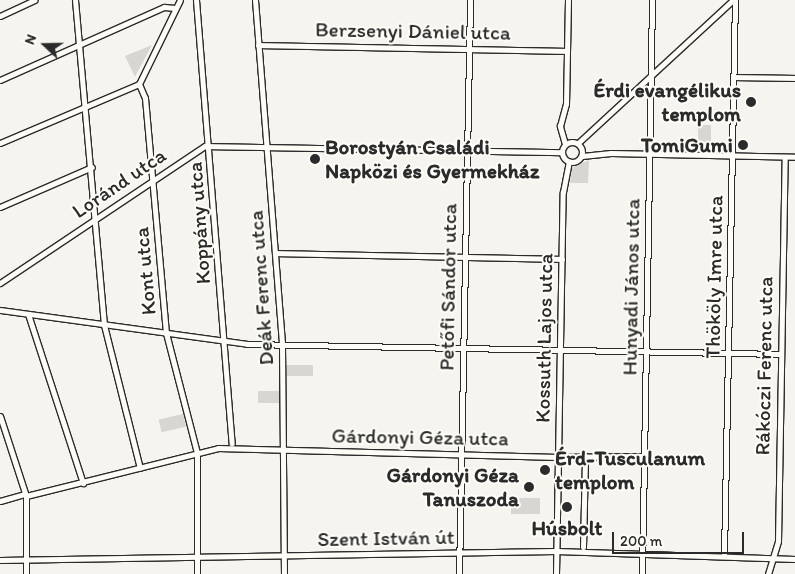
<!DOCTYPE html>
<html>
<head>
<meta charset="utf-8">
<style>
	body { margin:0 }
	#map { position:relative; width:795px; height:574px; overflow:hidden; background:#f5f4ef; font-family:Itim,sans-serif }
	div>[style] { position:absolute }
	.green>* { inset:0; background:#d7d6d2; transform-origin:0 0 }
	.roads { filter:drop-shadow(1px 0 #2b2b2b) drop-shadow(-1px 0 #2b2b2b) drop-shadow(0 1px #2b2b2b) drop-shadow(0 -1px #2b2b2b) }
	.minor>* { height:5px; margin:-2.5px; padding:0 2.5px; transform-origin:2.5px; border-radius:2.5px; background:#fdfcf7 }
	.minor>.ring { margin:-2.5px; padding:0; box-sizing:content-box; background:none; border:5px solid #fdfcf7; border-radius:50% }
	.dots>* { width:14px; height:14px; translate:-50% -50%; box-sizing:border-box; border:2px solid #fdfcf7; border-radius:50% }
	span { translate:-50% -50%; white-space:nowrap; text-align:center; line-height:1.15; -webkit-text-stroke:4px #fdfcf7; paint-order:stroke }
	.street-label { font-size:21px; color:#2b2b2b }
	.poi-label { font-size:21px; color:#2b2b2b; font-weight:700 }
	.right { translate:-100% -50%; text-align:right }
	.left { translate:0 -50%; text-align:left }
	.north { position:absolute; left:20px; top:20px; width:50px; height:50px; -webkit-text-stroke:4px #fdfcf7; paint-order:stroke; rotate:291deg; font-size:14px; font-weight:700; line-height:20px; text-align:center; color:#2b2b2b }
	.north::after { content:''; display:block; margin:auto; width:18px; height:22px; background:#2b2b2b; clip-path:polygon(50% 0,100% 100%,50% 72%,0 100%) }
	.scale { position:absolute; left:612px; top:532px; width:132px; height:22px; box-sizing:border-box; border:2px solid #2b2b2b; border-top:0; padding-left:6px; font-size:15px; line-height:18px; white-space:nowrap; color:#2b2b2b; -webkit-text-stroke:4px #fdfcf7; paint-order:stroke }
</style>
</head>
<body>
<div id="map">
	<div class="green">
		<i style="clip-path:polygon(152px 45px,136px 75px,135px 77px,125px 56px)"></i>
		<i style="left:698px;top:125px;width:13px;height:25px"></i>
		<i style="clip-path:polygon(589px 160px,588px 183px,570px 183px,572px 168px)"></i>
		<i style="left:313px;top:365px;width:11px;height:27px;rotate:90deg"></i>
		<i style="left:258px;top:391px;width:23px;height:12px"></i>
		<i style="left:183px;top:414px;width:13px;height:25px;rotate:77deg"></i>
		<i style="left:511px;top:498px;width:29px;height:16px"></i>
	</div>
	<div class="roads">
		<div class="minor">
			<i style="left:75px;top:0;width:326px;rotate:84.9deg"></i>
			<i style="left:104px;top:325px;width:147px;rotate:75.9deg"></i>
			<i style="left:196px;top:0;width:445px;rotate:85.4deg"></i>
			<i style="left:255px;top:0;width:346px;rotate:85.5deg"></i>
			<i style="left:282px;top:345px;width:229px;rotate:89.5deg"></i>
			<i style="left:0;top:16px;width:38px;rotate:-25deg"></i>
			<i style="left:258px;top:45px;width:309px;rotate:1.1deg"></i>
			<i style="left:734px;top:77px;width:61px;rotate:0.9deg"></i>
			<i style="left:0;top:80px;width:180px;rotate:-24deg"></i>
			<i style="left:164px;top:7px;width:11px;rotate:5deg"></i>
			<i style="left:139px;top:84px;width:15px;rotate:67deg"></i>
			<i style="left:145px;top:98px;width:236px;rotate:84.9deg"></i>
			<i style="left:166px;top:333px;width:124px;rotate:75.5deg"></i>
			<i style="left:197px;top:453px;width:121px;rotate:90deg"></i>
			<i style="left:139px;top:84px;width:93px;rotate:-64deg"></i>
			<i class="ring" style="left:562px;top:142px;width:15px;height:15px"></i>
			<i style="left:0;top:143px;width:151px;rotate:-23deg"></i>
			<i style="left:578px;top:143px;width:211px;rotate:-42.7deg"></i>
			<i style="left:565px;top:144px;width:19px;rotate:-106deg"></i>
			<i style="left:560px;top:126px;width:23px;rotate:-75deg"></i>
			<i style="left:566px;top:104px;width:104px;rotate:-88.9deg"></i>
			<i style="left:582px;top:156px;width:29px;rotate:-6deg"></i>
			<i style="left:611px;top:153px;width:184px;rotate:1.2deg"></i>
			<i style="left:0;top:207px;width:100px;rotate:-23.5deg"></i>
			<i style="left:275px;top:253px;width:287px;rotate:1.2deg"></i>
			<i style="left:0;top:283px;width:247px;rotate:-33.8deg"></i>
			<i style="left:205px;top:146px;width:356px;rotate:1deg"></i>
			<i style="left:0;top:310px;width:249px;rotate:7.8deg"></i>
			<i style="left:247px;top:344px;width:534px;rotate:1.07deg"></i>
			<i style="left:28px;top:314px;width:178px;rotate:72deg"></i>
			<i style="left:0;top:416px;width:84px;rotate:72deg"></i>
			<i style="left:26px;top:496px;width:78px;rotate:90deg"></i>
			<i style="left:26px;top:496px;width:198px;rotate:-14deg"></i>
			<i style="left:218px;top:448px;width:340px;rotate:1.5deg"></i>
			<i style="left:558px;top:457px;width:86px;rotate:-0.7deg"></i>
			<i style="left:0;top:501px;width:26px;rotate:-16deg"></i>
			<i style="left:583px;top:547px;width:91px;rotate:-88.7deg"></i>
			<i style="left:724px;top:556px;width:556px;rotate:-88.87deg"></i>
			<i style="left:0;top:560px;width:556px;rotate:-0.93deg"></i>
			<i style="left:556px;top:551px;width:239px;rotate:1.9deg"></i>
			<i style="left:459px;top:574px;width:574px;rotate:-88.9deg"></i>
			<i style="left:556px;top:574px;width:382px;rotate:-89deg"></i>
			<i style="left:563px;top:192px;width:31px;rotate:-79deg"></i>
			<i style="left:642px;top:574px;width:574px;rotate:-89deg"></i>
			<i style="left:768px;top:574px;width:34px;rotate:-73deg"></i>
			<i style="left:778px;top:541px;width:384px;rotate:-89deg"></i>
		</div>
	</div>
	<div class="dots">
		<i style="left:751px;top:102px;background:#2b2b2b"></i>
		<i style="left:743px;top:145px;background:#2b2b2b"></i>
		<i style="left:315px;top:159px;background:#2b2b2b"></i>
		<i style="left:545px;top:470px;background:#2b2b2b"></i>
		<i style="left:529px;top:487px;background:#2b2b2b"></i>
		<i style="left:567px;top:507px;background:#2b2b2b"></i>
	</div>
	<div class="street-label">
		<span style="left:413px;top:31px;rotate:1deg">Berzsenyi Dániel utca</span>
		<span style="left:119px;top:183px;rotate:-34deg">Loránd utca</span>
		<span style="left:199px;top:223px;rotate:-94deg">Koppány utca</span>
		<span style="left:145px;top:271px;rotate:-95deg">Kont utca</span>
		<span style="left:714px;top:277px;rotate:-89deg">Thököly Imre utca</span>
		<span style="left:448px;top:287px;rotate:-89deg">Petőfi Sándor utca</span>
		<span style="left:631px;top:287px;rotate:-89deg">Hunyadi János utca</span>
		<span style="left:261px;top:288px;rotate:-94deg">Deák Ferenc utca</span>
		<span style="left:544px;top:338px;rotate:-89deg">Kossuth Lajos utca</span>
		<span style="left:764px;top:366px;rotate:-89deg">Rákóczi Ferenc utca</span>
		<span style="left:420px;top:437px;rotate:1deg">Gárdonyi Géza utca</span>
		<span style="left:386px;top:538px;rotate:-1deg">Szent István út</span>
	</div>
	<div class="poi-label">
		<span class="right" style="left:741px;top:102px">Érdi evangélikus<br>templom</span>
		<span class="right" style="left:733px;top:145px">TomiGumi</span>
		<span class="left" style="left:325px;top:159px">Borostyán Családi<br>Napközi és Gyermekház</span>
		<span class="left" style="left:555px;top:470px">Érd-Tusculanum<br>templom</span>
		<span class="right" style="left:519px;top:487px">Gárdonyi Géza<br>Tanuszoda</span>
		<span style="left:567px;top:528px">Húsbolt</span>
	</div>
	<div class="north">N</div>
	<div class="scale">200 m</div>
</div>
</body>
</html>
